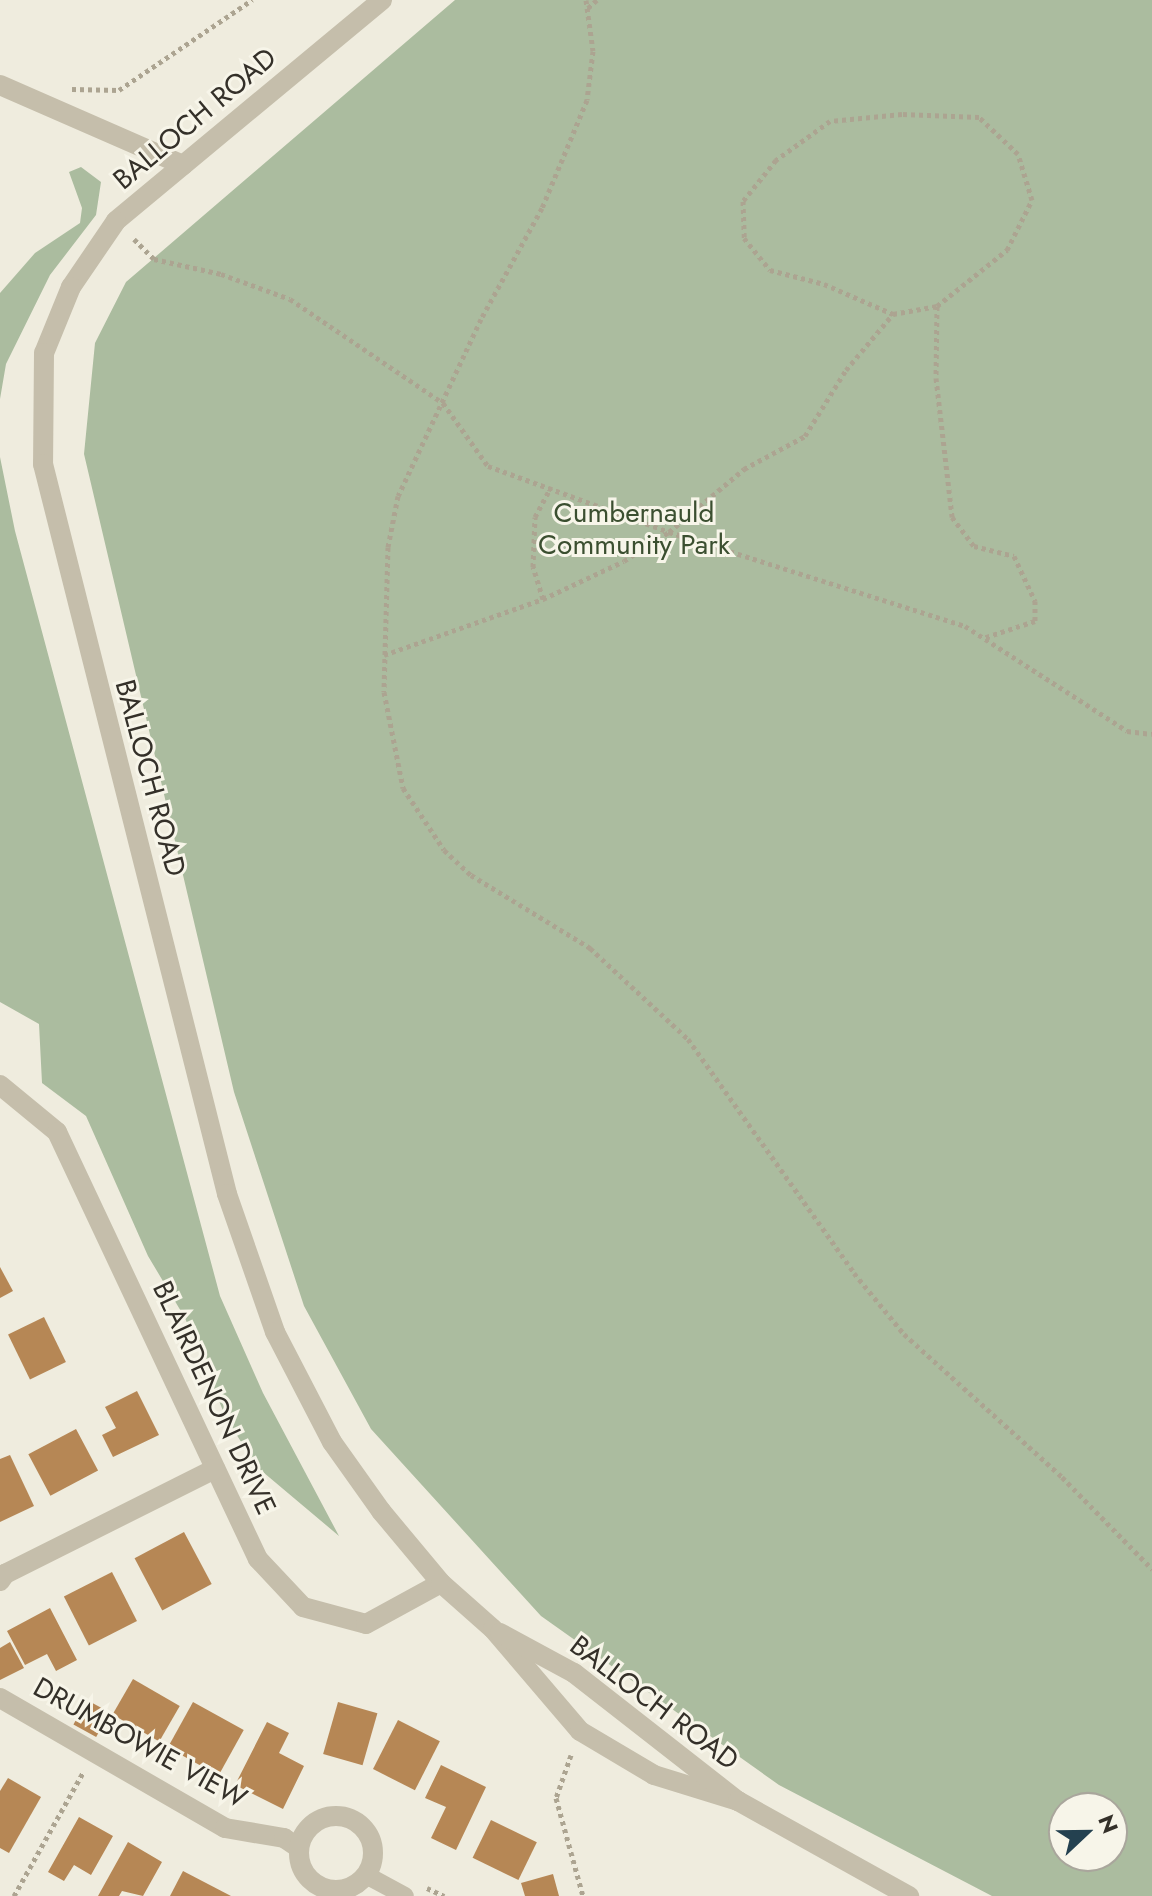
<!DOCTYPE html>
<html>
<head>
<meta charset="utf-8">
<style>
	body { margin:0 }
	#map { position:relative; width:1152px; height:1896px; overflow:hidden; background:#efecde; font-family:Jost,sans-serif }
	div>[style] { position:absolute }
	.green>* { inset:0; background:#abbc9f }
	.building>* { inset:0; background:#b68755; transform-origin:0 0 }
	.path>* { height:5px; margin-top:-2.5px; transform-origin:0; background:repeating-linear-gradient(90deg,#aca491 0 4px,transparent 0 8px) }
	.service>* { height:18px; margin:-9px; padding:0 9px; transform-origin:9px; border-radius:9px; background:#c5beab }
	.minor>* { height:20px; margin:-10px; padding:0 10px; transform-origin:10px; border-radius:10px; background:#c5beab }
	.minor>.ring { margin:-10px; padding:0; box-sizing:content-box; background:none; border:20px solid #c5beab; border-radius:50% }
	.tertiary>* { height:20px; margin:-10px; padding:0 10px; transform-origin:10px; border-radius:10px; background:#c5beab }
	span { translate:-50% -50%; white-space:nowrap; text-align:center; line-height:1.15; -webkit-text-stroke:6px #f7f5e9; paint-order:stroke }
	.street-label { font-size:28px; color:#343029 }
	.park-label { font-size:28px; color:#3b4f30 }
	.north { position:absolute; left:1048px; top:1792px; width:80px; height:80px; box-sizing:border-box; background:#f7f5e9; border:2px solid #a9a69c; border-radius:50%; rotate:68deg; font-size:22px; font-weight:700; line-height:32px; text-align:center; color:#343029 }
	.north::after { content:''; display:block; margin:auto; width:28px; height:36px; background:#244150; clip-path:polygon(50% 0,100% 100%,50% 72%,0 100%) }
</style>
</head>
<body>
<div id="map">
	<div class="green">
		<i style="clip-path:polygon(evenodd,455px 0,1152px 0,1152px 1896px,992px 1896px,779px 1785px,541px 1616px,371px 1429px,304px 1306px,234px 1092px,84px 454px,95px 343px,126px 282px,455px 0,1064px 1808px,1112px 1808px,1112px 1856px,1064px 1856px,1064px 1808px)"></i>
		<i style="clip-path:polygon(81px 167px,101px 182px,96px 215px,50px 275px,6px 364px,0 399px,0 293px,35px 253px,80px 223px,82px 208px,69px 172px)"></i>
		<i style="clip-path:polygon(0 457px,15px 531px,220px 1296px,263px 1393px,339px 1536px,257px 1467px,226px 1418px,185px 1318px,148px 1256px,86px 1116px,42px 1083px,39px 1024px,0 1002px)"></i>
	</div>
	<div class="building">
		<i style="clip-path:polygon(0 1267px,13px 1291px,0 1298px)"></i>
		<i style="left:44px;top:1317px;width:50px;height:40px;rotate:64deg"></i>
		<i style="clip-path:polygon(137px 1391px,159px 1435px,113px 1457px,102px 1435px,116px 1428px,105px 1407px)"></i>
		<i style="left:76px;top:1429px;width:47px;height:54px;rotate:62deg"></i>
		<i style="clip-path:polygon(10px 1455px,34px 1506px,0 1522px,0 1459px)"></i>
		<i style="left:184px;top:1532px;width:59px;height:56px;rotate:62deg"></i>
		<i style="left:112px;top:1572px;width:55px;height:54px;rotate:63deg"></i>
		<i style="clip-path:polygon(50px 1608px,77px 1660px,56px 1671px,47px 1654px,25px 1665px,7px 1631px)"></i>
		<i style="clip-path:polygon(10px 1642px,24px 1668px,0 1680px,0 1648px)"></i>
		<i style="left:133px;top:1679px;width:54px;height:41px;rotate:30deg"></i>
		<i style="left:87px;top:1700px;width:26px;height:28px;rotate:29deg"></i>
		<i style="left:193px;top:1702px;width:58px;height:52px;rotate:29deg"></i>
		<i style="left:338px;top:1702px;width:41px;height:54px;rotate:16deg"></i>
		<i style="left:398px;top:1720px;width:47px;height:55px;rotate:27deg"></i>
		<i style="clip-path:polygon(267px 1722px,289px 1733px,279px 1753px,304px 1766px,283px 1809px,235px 1785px)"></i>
		<i style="clip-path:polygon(441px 1765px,486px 1787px,456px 1850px,431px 1838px,446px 1807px,425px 1798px)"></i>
		<i style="clip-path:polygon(8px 1778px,41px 1797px,9px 1853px,0 1848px,0 1791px)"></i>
		<i style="clip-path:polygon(79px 1817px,113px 1836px,91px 1875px,74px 1865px,64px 1881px,48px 1872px)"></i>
		<i style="left:491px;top:1820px;width:51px;height:42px;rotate:26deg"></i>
		<i style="clip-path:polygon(128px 1842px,162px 1862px,143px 1896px,122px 1891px,119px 1896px,98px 1896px)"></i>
		<i style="clip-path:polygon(183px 1871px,231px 1896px,170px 1896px)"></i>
		<i style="clip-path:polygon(553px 1874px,559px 1896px,525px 1896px,521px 1883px)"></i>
	</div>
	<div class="path">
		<i style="left:586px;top:0;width:51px;rotate:82.2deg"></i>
		<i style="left:593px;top:51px;width:49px;rotate:97deg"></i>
		<i style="left:587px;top:100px;width:117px;rotate:112.6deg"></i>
		<i style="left:542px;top:208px;width:127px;rotate:118.8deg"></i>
		<i style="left:481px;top:319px;width:195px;rotate:115.1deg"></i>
		<i style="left:398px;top:496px;width:52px;rotate:101.1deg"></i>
		<i style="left:388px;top:547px;width:145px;rotate:91.6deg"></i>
		<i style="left:384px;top:692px;width:98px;rotate:78.8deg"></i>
		<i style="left:403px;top:788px;width:74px;rotate:56.5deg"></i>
		<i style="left:444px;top:850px;width:37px;rotate:43deg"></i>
		<i style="left:471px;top:875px;width:140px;rotate:31.5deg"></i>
		<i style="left:590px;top:948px;width:134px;rotate:42.9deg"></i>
		<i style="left:688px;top:1039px;width:287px;rotate:54.6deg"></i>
		<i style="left:854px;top:1273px;width:79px;rotate:50.7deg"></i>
		<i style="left:904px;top:1334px;width:213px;rotate:42.1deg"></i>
		<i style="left:1062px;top:1477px;width:129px;rotate:45.6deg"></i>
		<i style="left:588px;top:8px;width:12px;rotate:-42deg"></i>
		<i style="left:72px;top:89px;width:47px;rotate:1.2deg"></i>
		<i style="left:119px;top:90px;width:161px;rotate:-34.1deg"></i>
		<i style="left:134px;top:239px;width:28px;rotate:45deg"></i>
		<i style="left:154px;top:259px;width:69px;rotate:12.6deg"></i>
		<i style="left:221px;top:274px;width:73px;rotate:19.9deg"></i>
		<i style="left:290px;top:299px;width:185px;rotate:34.2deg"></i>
		<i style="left:443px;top:403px;width:77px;rotate:54.5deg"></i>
		<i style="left:488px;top:466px;width:193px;rotate:20deg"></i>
		<i style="left:669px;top:532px;width:311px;rotate:17.6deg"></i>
		<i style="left:965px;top:626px;width:193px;rotate:32.9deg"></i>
		<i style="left:1127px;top:731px;width:25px;rotate:7deg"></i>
		<i style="left:937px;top:306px;width:72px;rotate:90.8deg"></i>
		<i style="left:936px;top:378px;width:140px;rotate:83.4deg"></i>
		<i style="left:952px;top:517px;width:36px;rotate:53deg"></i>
		<i style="left:974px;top:546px;width:41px;rotate:14deg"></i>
		<i style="left:1014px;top:556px;width:50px;rotate:65deg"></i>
		<i style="left:1035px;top:601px;width:20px;rotate:90deg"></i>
		<i style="left:1035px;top:621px;width:55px;rotate:161.9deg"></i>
		<i style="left:543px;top:599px;width:34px;rotate:-107deg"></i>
		<i style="left:533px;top:567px;width:50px;rotate:-87.7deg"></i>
		<i style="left:535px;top:517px;width:34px;rotate:-62deg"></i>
		<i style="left:384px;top:655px;width:169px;rotate:-19.4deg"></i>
		<i style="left:543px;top:599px;width:89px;rotate:-25.1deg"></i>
		<i style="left:624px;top:561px;width:54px;rotate:-32.8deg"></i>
		<i style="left:669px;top:532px;width:98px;rotate:-40deg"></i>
		<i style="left:744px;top:469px;width:69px;rotate:-28.4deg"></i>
		<i style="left:805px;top:436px;width:78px;rotate:-58.2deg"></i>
		<i style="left:846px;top:370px;width:73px;rotate:-50deg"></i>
		<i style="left:893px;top:314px;width:45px;rotate:-10.3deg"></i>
		<i style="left:937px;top:306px;width:90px;rotate:-38.7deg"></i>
		<i style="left:1007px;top:250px;width:56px;rotate:-63.4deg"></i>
		<i style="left:1032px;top:200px;width:48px;rotate:-106.9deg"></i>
		<i style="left:1018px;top:154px;width:54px;rotate:-136.5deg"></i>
		<i style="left:979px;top:117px;width:77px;rotate:-177.8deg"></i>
		<i style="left:902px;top:114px;width:72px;rotate:174.4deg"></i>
		<i style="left:830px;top:121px;width:67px;rotate:144.2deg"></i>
		<i style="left:776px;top:160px;width:53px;rotate:128.8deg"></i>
		<i style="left:743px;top:201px;width:37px;rotate:88deg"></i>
		<i style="left:744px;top:238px;width:41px;rotate:50.9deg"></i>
		<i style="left:770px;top:270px;width:56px;rotate:14.5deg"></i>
		<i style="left:824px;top:284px;width:75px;rotate:23.5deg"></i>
		<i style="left:571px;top:1755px;width:46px;rotate:109.2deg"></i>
		<i style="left:556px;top:1798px;width:102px;rotate:74.6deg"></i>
		<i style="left:427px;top:1888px;width:19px;rotate:25deg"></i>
		<i style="left:14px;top:1896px;width:143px;rotate:-60.8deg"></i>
	</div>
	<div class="service">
		<i style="left:366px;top:1875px;width:44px;rotate:28.3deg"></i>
	</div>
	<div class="minor">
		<i style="left:0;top:85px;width:200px;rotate:23.6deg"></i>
		<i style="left:0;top:1085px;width:74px;rotate:39.5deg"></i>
		<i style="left:57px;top:1132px;width:472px;rotate:64.8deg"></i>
		<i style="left:258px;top:1559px;width:66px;rotate:46.8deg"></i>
		<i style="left:303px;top:1607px;width:65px;rotate:15.1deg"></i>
		<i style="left:366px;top:1624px;width:85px;rotate:-28.7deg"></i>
		<i style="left:0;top:1581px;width:9px;rotate:-54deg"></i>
		<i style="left:5px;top:1574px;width:235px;rotate:-26.6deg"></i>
		<i style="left:0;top:1698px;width:260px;rotate:30deg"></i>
		<i style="left:225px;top:1828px;width:60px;rotate:9.6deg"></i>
		<i style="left:284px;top:1838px;width:18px;rotate:34deg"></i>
		<i class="ring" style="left:299px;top:1816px;width:54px;height:54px"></i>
	</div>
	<div class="tertiary">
		<i style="left:382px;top:0;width:346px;rotate:140.3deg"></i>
		<i style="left:116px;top:221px;width:80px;rotate:124.3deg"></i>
		<i style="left:71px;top:287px;width:71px;rotate:112.2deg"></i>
		<i style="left:44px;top:353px;width:111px;rotate:90.5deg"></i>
		<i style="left:43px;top:464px;width:753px;rotate:75.85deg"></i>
		<i style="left:227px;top:1194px;width:146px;rotate:70.8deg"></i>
		<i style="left:275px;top:1332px;width:124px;rotate:62.6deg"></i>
		<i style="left:332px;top:1442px;width:85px;rotate:54.6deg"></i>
		<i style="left:381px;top:1511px;width:94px;rotate:50.2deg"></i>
		<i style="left:441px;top:1583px;width:69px;rotate:41.5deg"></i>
		<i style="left:493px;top:1629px;width:134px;rotate:49.5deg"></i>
		<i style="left:580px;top:1731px;width:86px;rotate:30.7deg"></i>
		<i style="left:654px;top:1775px;width:88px;rotate:17.2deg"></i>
		<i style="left:500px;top:1633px;width:84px;rotate:28.4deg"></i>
		<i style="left:574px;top:1673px;width:208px;rotate:38deg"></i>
		<i style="left:738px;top:1801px;width:196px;rotate:29.1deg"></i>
	</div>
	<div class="street-label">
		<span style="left:195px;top:119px;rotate:-40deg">BALLOCH ROAD</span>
		<span style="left:150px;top:778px;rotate:75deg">BALLOCH ROAD</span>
		<span style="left:214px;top:1398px;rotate:65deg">BLAIRDENON DRIVE</span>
		<span style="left:654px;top:1703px;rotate:37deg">BALLOCH ROAD</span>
		<span style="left:140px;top:1743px;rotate:29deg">DRUMBOWIE VIEW</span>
	</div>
	<div class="park-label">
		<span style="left:634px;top:529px">Cumbernauld<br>Community Park</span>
	</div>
	<div class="north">N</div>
</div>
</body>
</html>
